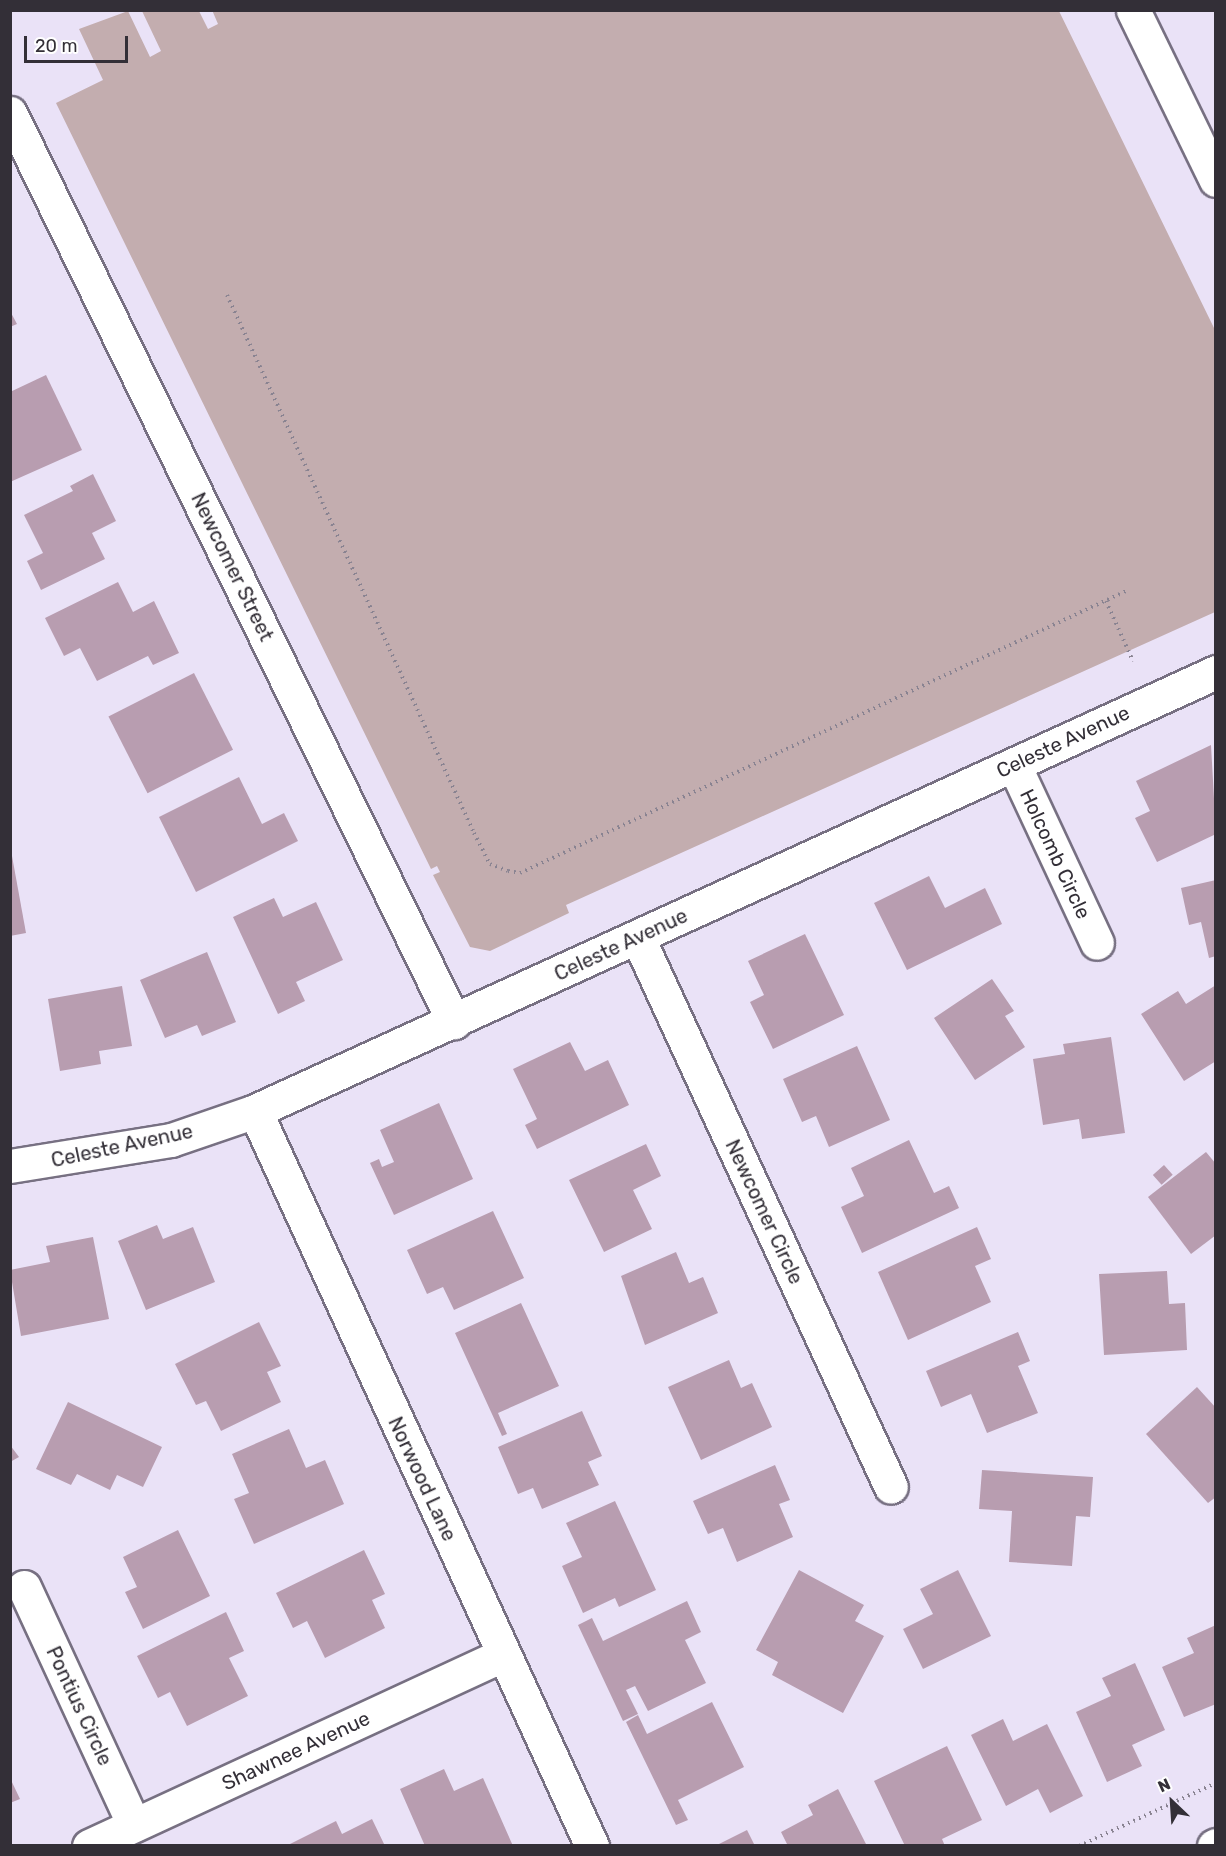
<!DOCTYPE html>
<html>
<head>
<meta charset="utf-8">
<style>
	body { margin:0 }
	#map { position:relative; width:1226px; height:1856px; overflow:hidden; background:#eae2f7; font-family:Rubik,sans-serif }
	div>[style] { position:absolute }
	.green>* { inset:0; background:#c3adaf }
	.building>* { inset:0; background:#b89db0; transform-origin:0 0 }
	.path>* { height:4px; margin-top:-2px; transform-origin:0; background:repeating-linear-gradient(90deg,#898391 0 1.5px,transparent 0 6px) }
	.roads { filter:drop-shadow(2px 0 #777082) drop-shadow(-2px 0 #777082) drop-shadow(0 2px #777082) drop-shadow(0 -2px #777082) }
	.street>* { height:33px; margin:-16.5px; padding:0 16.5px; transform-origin:16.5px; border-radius:16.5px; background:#fff }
	.secondary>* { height:33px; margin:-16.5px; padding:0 16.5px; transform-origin:16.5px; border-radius:16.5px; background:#fff }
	span { translate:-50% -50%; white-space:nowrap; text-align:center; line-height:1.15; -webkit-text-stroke:4.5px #fff; paint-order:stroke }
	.street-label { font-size:20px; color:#332f37 }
	.frame { position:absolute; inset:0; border:12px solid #332f37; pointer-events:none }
	.north { position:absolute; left:1142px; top:1772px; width:60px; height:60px; -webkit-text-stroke:4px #fff; paint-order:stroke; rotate:335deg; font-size:16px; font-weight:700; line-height:24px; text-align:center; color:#332f37 }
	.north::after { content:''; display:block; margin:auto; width:21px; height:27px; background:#332f37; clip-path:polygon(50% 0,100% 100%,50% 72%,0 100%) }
	.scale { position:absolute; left:24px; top:36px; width:104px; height:27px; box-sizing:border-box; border:3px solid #332f37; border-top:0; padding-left:8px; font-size:18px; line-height:21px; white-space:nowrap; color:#332f37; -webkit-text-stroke:4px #fff; paint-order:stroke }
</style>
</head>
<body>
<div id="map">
	<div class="green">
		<i style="clip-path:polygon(212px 10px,1059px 11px,1215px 330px,1215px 612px,566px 905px,569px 913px,490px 951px,470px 947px,433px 875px,440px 872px,437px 866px,431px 869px,56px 103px,103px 80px,79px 29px,128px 11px,150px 57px,161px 51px,142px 11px,199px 11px,208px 29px,218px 24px)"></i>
	</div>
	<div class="building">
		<i style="clip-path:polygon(10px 311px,17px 324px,10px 327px)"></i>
		<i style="clip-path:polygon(46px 375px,82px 450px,10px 482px,10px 392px)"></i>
		<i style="clip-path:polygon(93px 474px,116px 521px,92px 533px,105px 559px,41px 590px,27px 561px,43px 553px,24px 515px,73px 491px,70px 486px)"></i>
		<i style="clip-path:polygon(118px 582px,133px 612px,154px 601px,179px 653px,153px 665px,148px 656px,97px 681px,80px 648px,64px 656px,45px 618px)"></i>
		<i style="left:194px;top:673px;width:86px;height:96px;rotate:63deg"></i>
		<i style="clip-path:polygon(1211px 745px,1216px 834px,1157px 862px,1135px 818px,1150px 811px,1136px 781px)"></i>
		<i style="clip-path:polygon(239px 777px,262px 824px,284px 813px,298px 841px,196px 892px,159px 817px)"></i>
		<i style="clip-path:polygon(10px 845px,26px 933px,10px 936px)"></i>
		<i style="clip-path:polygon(929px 876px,945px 908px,985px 888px,1002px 924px,907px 970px,874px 903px)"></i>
		<i style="clip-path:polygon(1216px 880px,1216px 956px,1209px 958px,1201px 922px,1189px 925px,1181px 888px)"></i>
		<i style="clip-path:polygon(274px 898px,283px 917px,316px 902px,343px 960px,296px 982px,305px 1001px,278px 1014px,233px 917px)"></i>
		<i style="clip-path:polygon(805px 934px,844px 1015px,773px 1049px,750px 1002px,764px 995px,748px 961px)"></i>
		<i style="clip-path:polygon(207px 952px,236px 1022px,202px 1036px,197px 1025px,165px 1038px,140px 980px)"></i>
		<i style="clip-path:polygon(992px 979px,1014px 1011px,1005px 1016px,1025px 1047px,975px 1080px,934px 1018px)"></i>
		<i style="clip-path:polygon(1216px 985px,1216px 1061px,1184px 1081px,1141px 1014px,1178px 991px,1186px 1004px)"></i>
		<i style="clip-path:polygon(122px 986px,132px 1046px,99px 1051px,101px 1064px,60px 1071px,48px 999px)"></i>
		<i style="clip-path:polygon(1111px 1037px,1125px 1133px,1082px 1139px,1079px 1119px,1043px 1125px,1033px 1059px,1065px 1054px,1063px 1044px)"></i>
		<i style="clip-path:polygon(570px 1042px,585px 1071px,608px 1060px,629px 1105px,537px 1149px,525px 1125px,537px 1119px,513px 1069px)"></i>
		<i style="clip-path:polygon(857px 1046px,890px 1120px,829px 1147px,816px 1116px,802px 1122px,783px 1079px)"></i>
		<i style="clip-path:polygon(439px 1103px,473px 1179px,394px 1215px,370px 1163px,379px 1159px,382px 1167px,394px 1162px,380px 1130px)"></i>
		<i style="clip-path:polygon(909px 1140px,934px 1193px,949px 1186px,959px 1208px,862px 1253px,841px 1207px,864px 1196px,851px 1168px)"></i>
		<i style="clip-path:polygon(646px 1144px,661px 1176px,633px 1190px,652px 1229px,604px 1252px,569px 1180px)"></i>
		<i style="clip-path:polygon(1206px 1152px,1216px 1164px,1216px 1235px,1191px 1254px,1148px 1197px)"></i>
		<i style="left:1164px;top:1165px;width:13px;height:15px;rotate:48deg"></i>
		<i style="clip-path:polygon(493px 1211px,524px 1278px,454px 1310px,443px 1287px,427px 1294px,407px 1250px)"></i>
		<i style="clip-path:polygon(157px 1225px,163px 1239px,193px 1227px,215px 1282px,146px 1310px,118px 1241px)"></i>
		<i style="clip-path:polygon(977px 1227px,991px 1259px,975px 1266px,991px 1302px,908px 1340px,878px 1272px)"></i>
		<i style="clip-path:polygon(93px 1237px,109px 1319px,21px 1336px,10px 1270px,50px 1262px,46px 1246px)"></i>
		<i style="clip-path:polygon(676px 1252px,689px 1283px,703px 1277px,718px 1313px,645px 1345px,621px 1276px)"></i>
		<i style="clip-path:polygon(1167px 1271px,1169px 1304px,1185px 1303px,1187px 1350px,1104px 1355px,1099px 1274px)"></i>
		<i style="clip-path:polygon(521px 1303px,559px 1386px,498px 1413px,507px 1434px,502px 1436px,455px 1333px)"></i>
		<i style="clip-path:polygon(259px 1322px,281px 1366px,267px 1372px,281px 1402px,221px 1431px,206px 1401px,196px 1405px,175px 1364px)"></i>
		<i style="clip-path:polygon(1018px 1332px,1030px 1361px,1018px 1366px,1038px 1413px,987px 1433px,971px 1394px,941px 1407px,926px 1371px)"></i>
		<i style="clip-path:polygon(729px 1360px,741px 1388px,752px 1383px,772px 1427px,701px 1460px,668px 1387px)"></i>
		<i style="clip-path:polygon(1197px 1387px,1216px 1408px,1216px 1497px,1208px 1503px,1146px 1434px)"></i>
		<i style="clip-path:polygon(68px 1402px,162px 1447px,143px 1487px,117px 1475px,110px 1490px,77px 1474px,71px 1485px,36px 1469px)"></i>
		<i style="clip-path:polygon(582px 1411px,602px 1456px,588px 1462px,599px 1485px,542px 1509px,533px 1488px,518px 1494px,498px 1447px)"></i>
		<i style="clip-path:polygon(289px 1429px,306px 1468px,325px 1460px,344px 1504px,254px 1544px,234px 1499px,249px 1493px,232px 1454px)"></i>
		<i style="clip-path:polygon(10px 1445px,19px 1457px,10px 1462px)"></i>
		<i style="clip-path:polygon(775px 1465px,790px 1500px,779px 1504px,793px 1537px,737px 1562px,723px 1528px,708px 1534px,693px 1501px)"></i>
		<i style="clip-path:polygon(982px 1470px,1093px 1477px,1090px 1517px,1076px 1516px,1072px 1566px,1009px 1562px,1012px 1511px,979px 1509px)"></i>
		<i style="clip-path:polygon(615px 1501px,656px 1590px,619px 1607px,615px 1598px,583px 1613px,562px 1566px,582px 1557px,566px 1523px)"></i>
		<i style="clip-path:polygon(178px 1530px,210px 1596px,143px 1629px,125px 1592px,137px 1587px,123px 1557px)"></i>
		<i style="clip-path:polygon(364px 1550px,385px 1594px,372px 1600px,385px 1628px,325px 1658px,307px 1621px,293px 1628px,276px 1593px)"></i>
		<i style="clip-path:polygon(799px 1570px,864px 1605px,855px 1621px,884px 1636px,843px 1713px,772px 1675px,778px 1662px,756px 1650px)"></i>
		<i style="clip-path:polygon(958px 1570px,991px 1636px,923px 1669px,903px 1629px,933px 1614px,920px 1589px)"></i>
		<i style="clip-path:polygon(687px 1601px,701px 1632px,685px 1640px,706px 1683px,648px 1711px,635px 1686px,626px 1690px,638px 1714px,623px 1721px,578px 1625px,592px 1618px,603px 1641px)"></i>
		<i style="clip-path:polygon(226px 1612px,244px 1651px,229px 1658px,248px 1696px,187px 1726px,170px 1692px,158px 1698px,137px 1656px)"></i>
		<i style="clip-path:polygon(1216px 1625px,1216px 1704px,1184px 1717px,1162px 1667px,1194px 1653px,1187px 1638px)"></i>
		<i style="clip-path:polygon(1135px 1663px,1165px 1730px,1132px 1745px,1142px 1766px,1107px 1782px,1076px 1712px,1111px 1696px,1102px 1678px)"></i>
		<i style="clip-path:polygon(712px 1702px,744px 1767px,678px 1800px,688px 1820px,676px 1825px,626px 1722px,638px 1715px,647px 1734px)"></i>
		<i style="clip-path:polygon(1003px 1719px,1013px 1741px,1047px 1724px,1083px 1796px,1050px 1813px,1038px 1789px,1006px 1806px,971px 1735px)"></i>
		<i style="clip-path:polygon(947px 1746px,982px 1820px,942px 1839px,945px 1846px,905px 1846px,874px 1781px)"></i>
		<i style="clip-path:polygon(444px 1769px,454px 1791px,483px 1778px,513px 1846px,425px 1846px,400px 1789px)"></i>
		<i style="clip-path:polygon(10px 1778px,20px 1799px,10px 1803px)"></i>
		<i style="clip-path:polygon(838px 1789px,867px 1846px,788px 1846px,781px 1832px,813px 1815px,808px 1805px)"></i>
		<i style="clip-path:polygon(372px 1819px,385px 1846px,286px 1846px,336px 1821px,342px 1834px)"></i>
		<i style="clip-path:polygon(747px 1830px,755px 1846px,715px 1846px)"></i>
	</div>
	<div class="path">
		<i style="left:227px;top:295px;width:592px;rotate:65.34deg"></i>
		<i style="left:474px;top:833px;width:35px;rotate:63deg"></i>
		<i style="left:490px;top:864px;width:19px;rotate:21deg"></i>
		<i style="left:508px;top:871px;width:12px;rotate:9deg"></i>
		<i style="left:520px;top:873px;width:668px;rotate:-24.95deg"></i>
		<i style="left:1106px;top:601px;width:66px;rotate:65.8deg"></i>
		<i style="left:1079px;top:1846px;width:151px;rotate:-24.7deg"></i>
	</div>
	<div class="roads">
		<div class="street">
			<i style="left:10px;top:113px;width:1012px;rotate:63.97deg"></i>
			<i style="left:1014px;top:765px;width:196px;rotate:65deg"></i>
			<i style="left:638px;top:938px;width:604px;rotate:65.26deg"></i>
			<i style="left:255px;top:1111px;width:809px;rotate:65.37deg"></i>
			<i style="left:24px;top:1587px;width:262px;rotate:65.2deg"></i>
			<i style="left:89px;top:1846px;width:456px;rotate:-24.8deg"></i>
		</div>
		<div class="secondary">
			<i style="left:1133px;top:10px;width:189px;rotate:64deg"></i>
			<i style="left:10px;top:1166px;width:163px;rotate:-9.2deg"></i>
			<i style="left:171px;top:1140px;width:89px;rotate:-19deg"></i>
			<i style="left:255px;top:1111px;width:1057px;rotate:-24.55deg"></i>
			<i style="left:1214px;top:1846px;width:2px;rotate:-27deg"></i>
		</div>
	</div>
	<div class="street-label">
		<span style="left:232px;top:567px;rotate:64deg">Newcomer Street</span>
		<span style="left:1063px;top:742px;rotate:-25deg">Celeste Avenue</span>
		<span style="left:1055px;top:854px;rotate:65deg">Holcomb Circle</span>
		<span style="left:621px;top:945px;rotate:-25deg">Celeste Avenue</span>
		<span style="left:122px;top:1146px;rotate:-12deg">Celeste Avenue</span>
		<span style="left:764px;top:1212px;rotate:65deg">Newcomer Circle</span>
		<span style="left:422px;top:1479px;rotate:65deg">Norwood Lane</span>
		<span style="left:79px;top:1706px;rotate:65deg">Pontius Circle</span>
		<span style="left:296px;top:1751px;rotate:-25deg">Shawnee Avenue</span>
	</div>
	<div class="frame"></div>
	<div class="north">N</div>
	<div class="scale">20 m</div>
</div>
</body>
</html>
